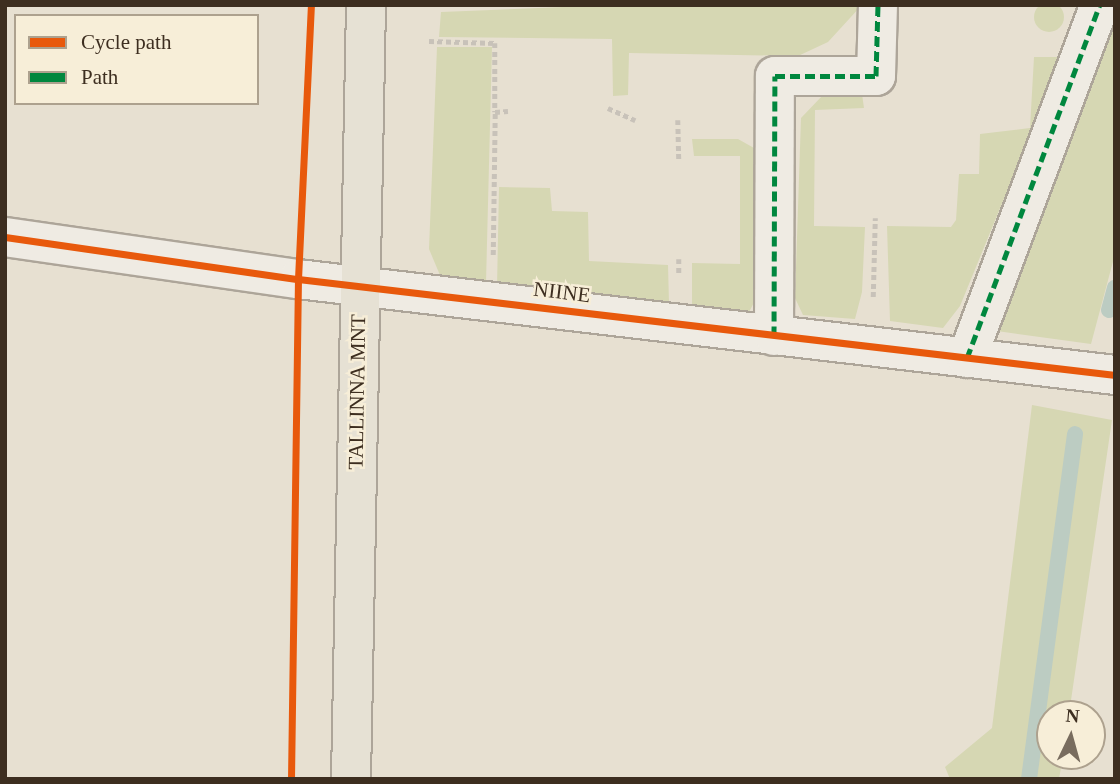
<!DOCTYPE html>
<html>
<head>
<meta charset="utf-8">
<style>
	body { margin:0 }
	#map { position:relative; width:1120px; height:784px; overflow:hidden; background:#e7e0d1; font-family:Georgia,serif }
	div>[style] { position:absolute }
	.green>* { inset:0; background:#d6d7b3 }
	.round { border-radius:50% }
	.stream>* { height:16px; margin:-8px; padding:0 8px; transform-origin:8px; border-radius:8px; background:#bcccc2 }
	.path>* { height:4.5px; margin-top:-2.25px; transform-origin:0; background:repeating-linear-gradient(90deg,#c8c2b9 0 5px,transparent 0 8.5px) }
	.roads { filter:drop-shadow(2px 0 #ada599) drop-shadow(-2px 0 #ada599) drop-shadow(0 2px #ada599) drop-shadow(0 -2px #ada599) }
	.minor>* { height:38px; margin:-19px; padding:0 19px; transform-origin:19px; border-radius:19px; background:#efebe3 }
	.major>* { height:38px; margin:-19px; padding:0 19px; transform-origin:19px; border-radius:19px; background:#e6e1d4 }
	.quiet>* { height:5px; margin-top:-2.5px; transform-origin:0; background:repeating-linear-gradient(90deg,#00873e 0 10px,transparent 0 15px) }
	.cycleway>* { height:7px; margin:-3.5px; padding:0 3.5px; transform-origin:3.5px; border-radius:3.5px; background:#e8590c }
	span { translate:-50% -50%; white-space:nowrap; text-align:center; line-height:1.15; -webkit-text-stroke:5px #f7eed8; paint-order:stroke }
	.street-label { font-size:21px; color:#3d2e20 }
	.frame { position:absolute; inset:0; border:7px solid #3d2e20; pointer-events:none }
	.legend { position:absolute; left:14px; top:14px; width:245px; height:91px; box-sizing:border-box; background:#f7eed8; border:2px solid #ada18e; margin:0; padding:9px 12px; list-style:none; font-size:21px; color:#3d2e20 }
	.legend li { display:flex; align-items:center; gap:14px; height:35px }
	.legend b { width:35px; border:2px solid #ada18e }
	.north { position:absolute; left:1036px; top:700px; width:70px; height:70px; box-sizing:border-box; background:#f7eed8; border:2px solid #ada18e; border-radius:50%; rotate:5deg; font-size:19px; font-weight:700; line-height:28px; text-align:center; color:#3d2e20 }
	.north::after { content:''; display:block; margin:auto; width:24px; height:32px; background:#786c5e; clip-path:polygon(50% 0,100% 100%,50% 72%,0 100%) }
</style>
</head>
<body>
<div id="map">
	<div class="green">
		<i class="round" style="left:1034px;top:2px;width:30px;height:30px"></i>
		<i style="clip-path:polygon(612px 5px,860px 5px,861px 6px,828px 42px,798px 56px,629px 53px,628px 95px,613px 96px,612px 39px,439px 37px,441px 12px)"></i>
		<i style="clip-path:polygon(1115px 5px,1115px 254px,1091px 344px,997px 331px)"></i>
		<i style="clip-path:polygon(437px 47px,492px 47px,486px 283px,442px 280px,429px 249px)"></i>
		<i style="clip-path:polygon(1034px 57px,1062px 57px,960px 306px,943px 328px,890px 321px,887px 226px,951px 227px,956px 220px,959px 174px,979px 174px,980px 134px,1030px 128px)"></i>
		<i style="clip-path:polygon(862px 94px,864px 108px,815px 110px,814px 226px,865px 227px,862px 292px,855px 319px,803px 315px,795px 298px,801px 118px,823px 95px)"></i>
		<i style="clip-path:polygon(692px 139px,738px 139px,754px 148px,760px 161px,760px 291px,748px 314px,692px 309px,692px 263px,740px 264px,740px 156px,694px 156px)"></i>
		<i style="clip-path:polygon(499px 187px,550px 188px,552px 211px,588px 212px,589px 261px,668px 265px,669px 303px,497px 287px)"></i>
		<i style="clip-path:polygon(1032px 405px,1112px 420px,1069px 714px,1050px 714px,1050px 756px,1063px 756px,1059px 779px,950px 779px,945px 767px,992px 728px)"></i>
	</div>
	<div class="stream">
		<i style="left:1109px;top:310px;width:23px;rotate:-75deg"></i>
		<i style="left:1029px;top:779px;width:348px;rotate:-82.4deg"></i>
	</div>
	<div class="path">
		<i style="left:429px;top:41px;width:66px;rotate:1.7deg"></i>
		<i style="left:495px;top:43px;width:69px;rotate:90deg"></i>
		<i style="left:495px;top:112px;width:13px;rotate:-4deg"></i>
		<i style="left:608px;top:108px;width:30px;rotate:24deg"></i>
		<i style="left:678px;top:120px;width:41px;rotate:88.6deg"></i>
		<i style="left:493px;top:255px;width:143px;rotate:-89.2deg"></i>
		<i style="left:679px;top:259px;width:16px;rotate:90deg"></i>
		<i style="left:873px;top:297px;width:79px;rotate:-88.5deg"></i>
	</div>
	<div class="roads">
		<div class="minor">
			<i style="left:5px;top:237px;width:296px;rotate:8.2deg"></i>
			<i style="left:298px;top:279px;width:823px;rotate:6.7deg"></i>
			<i style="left:774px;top:336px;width:260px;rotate:-89.8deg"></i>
			<i style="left:775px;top:76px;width:101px"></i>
			<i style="left:876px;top:76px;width:71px;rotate:-88.4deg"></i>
			<i style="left:967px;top:358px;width:377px;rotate:-69.4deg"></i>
		</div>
		<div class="major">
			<i style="left:351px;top:779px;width:774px;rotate:-88.89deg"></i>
		</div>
	</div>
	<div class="quiet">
		<i style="left:774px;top:336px;width:260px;rotate:-89.8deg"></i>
		<i style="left:775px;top:76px;width:101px"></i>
		<i style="left:876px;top:76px;width:71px;rotate:-88.4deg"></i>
		<i style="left:967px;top:358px;width:377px;rotate:-69.4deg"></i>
	</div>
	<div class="cycleway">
		<i style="left:5px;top:237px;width:296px;rotate:8.2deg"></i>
		<i style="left:298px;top:279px;width:823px;rotate:6.7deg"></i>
		<i style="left:291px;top:779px;width:500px;rotate:-89.2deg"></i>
		<i style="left:298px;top:279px;width:274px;rotate:-87.3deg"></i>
	</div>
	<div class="street-label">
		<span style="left:562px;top:292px;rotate:7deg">NIINE</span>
		<span style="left:357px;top:392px;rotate:-89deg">TALLINNA MNT</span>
	</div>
	<div class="frame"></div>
	<ul class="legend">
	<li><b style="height:9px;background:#e8590c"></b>Cycle path</li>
	<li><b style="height:9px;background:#00873e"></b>Path</li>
	</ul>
	<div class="north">N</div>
</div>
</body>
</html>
